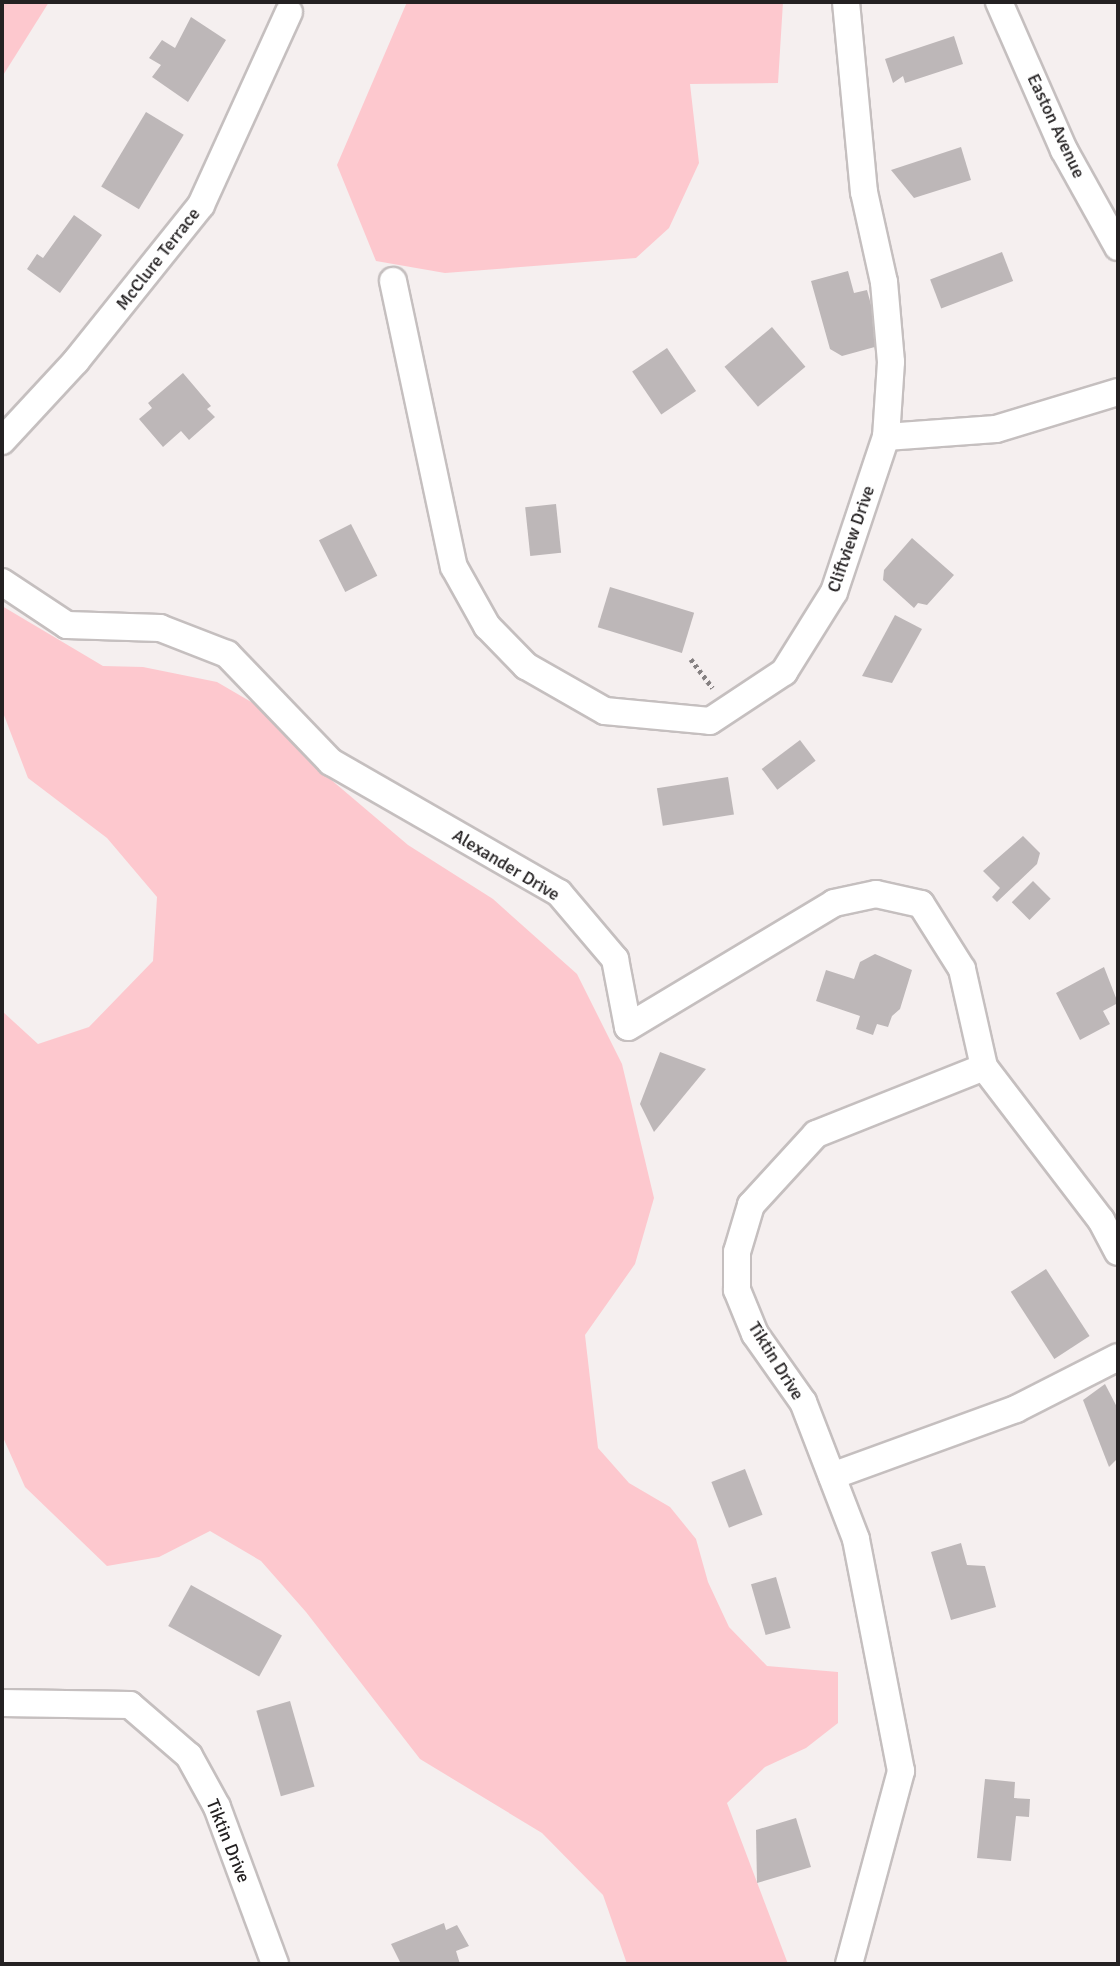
<!DOCTYPE html>
<html>
<head>
<meta charset="utf-8">
<style>
	body { margin:0 }
	#map { position:relative; width:1120px; height:1966px; overflow:hidden; background:#f5efef; font-family:Signika,sans-serif }
	div>[style] { position:absolute }
	.green>* { inset:0; background:#fdc8ce }
	.building>* { inset:0; background:#bdb7b8; transform-origin:0 0 }
	.path>* { height:4.5px; margin-top:-2.25px; transform-origin:0; background:repeating-linear-gradient(90deg,#858081 0 3.5px,transparent 0 7px) }
	.roads { filter:drop-shadow(2px 0 #c5bfbf) drop-shadow(-2px 0 #c5bfbf) drop-shadow(0 2px #c5bfbf) drop-shadow(0 -2px #c5bfbf) }
	.minor>* { height:26px; margin:-13px; padding:0 13px; transform-origin:13px; border-radius:13px; background:#fff }
	span { translate:-50% -50%; white-space:nowrap; text-align:center; line-height:1.15; -webkit-text-stroke:5px #fff; paint-order:stroke }
	.street-label { font-size:18px; color:#242122 }
	.frame { position:absolute; inset:0; border:4px solid #242122; pointer-events:none }
</style>
</head>
<body>
<div id="map">
	<div class="green">
		<i style="clip-path:polygon(2px 2px,49px 2px,2px 77px)"></i>
		<i style="clip-path:polygon(407px 2px,783px 2px,778px 83px,690px 84px,699px 163px,669px 228px,636px 258px,445px 273px,376px 261px,337px 165px)"></i>
		<i style="clip-path:polygon(2px 606px,103px 666px,143px 667px,217px 682px,275px 716px,329px 778px,408px 845px,493px 899px,577px 974px,622px 1064px,654px 1198px,635px 1264px,585px 1335px,598px 1448px,629px 1483px,670px 1507px,696px 1539px,708px 1582px,729px 1627px,767px 1666px,838px 1672px,838px 1723px,806px 1748px,765px 1767px,727px 1803px,788px 1964px,627px 1964px,603px 1895px,542px 1833px,420px 1759px,306px 1612px,261px 1561px,210px 1531px,159px 1557px,107px 1566px,25px 1487px,2px 1435px,2px 1011px,38px 1044px,89px 1027px,153px 961px,157px 897px,107px 838px,28px 778px,2px 710px)"></i>
	</div>
	<div class="building">
		<i style="clip-path:polygon(191px 17px,226px 40px,188px 102px,152px 77px,161px 65px,149px 58px,162px 40px,175px 48px)"></i>
		<i style="clip-path:polygon(954px 36px,963px 64px,905px 83px,903px 76px,893px 83px,885px 59px)"></i>
		<i style="left:146px;top:112px;width:44px;height:87px;rotate:31deg"></i>
		<i style="clip-path:polygon(961px 147px,971px 180px,914px 198px,891px 170px)"></i>
		<i style="clip-path:polygon(74px 215px,102px 235px,60px 293px,27px 269px,37px 254px,43px 258px)"></i>
		<i style="left:1002px;top:252px;width:31px;height:77px;rotate:69deg"></i>
		<i style="clip-path:polygon(848px 271px,854px 293px,867px 290px,882px 345px,842px 356px,830px 349px,811px 281px)"></i>
		<i style="left:772px;top:327px;width:52px;height:62px;rotate:50deg"></i>
		<i style="left:667px;top:348px;width:52px;height:42px;rotate:56deg"></i>
		<i style="clip-path:polygon(183px 373px,211px 406px,207px 409px,215px 417px,189px 440px,181px 431px,163px 447px,139px 419px,152px 408px,148px 403px)"></i>
		<i style="left:556px;top:504px;width:49px;height:31px;rotate:84deg"></i>
		<i style="left:351px;top:524px;width:58px;height:36px;rotate:63deg"></i>
		<i style="clip-path:polygon(912px 538px,954px 575px,927px 605px,918px 603px,914px 608px,883px 580px,884px 570px)"></i>
		<i style="left:610px;top:587px;width:88px;height:42px;rotate:17deg"></i>
		<i style="clip-path:polygon(895px 615px,922px 629px,892px 683px,862px 676px)"></i>
		<i style="left:800px;top:740px;width:26px;height:48px;rotate:53deg"></i>
		<i style="left:728px;top:777px;width:38px;height:72px;rotate:81deg"></i>
		<i style="clip-path:polygon(1023px 836px,1040px 853px,1037px 864px,997px 902px,992px 897px,1000px 888px,983px 871px)"></i>
		<i style="left:1033px;top:881px;width:25px;height:30px;rotate:45deg"></i>
		<i style="clip-path:polygon(875px 954px,912px 970px,900px 1009px,892px 1016px,888px 1027px,877px 1024px,873px 1035px,856px 1029px,860px 1016px,816px 1001px,826px 970px,854px 979px,860px 962px)"></i>
		<i style="clip-path:polygon(1104px 967px,1118px 1003px,1103px 1011px,1110px 1024px,1080px 1040px,1056px 993px)"></i>
		<i style="clip-path:polygon(660px 1052px,706px 1069px,654px 1132px,640px 1104px)"></i>
		<i style="left:1046px;top:1269px;width:80px;height:42px;rotate:57deg"></i>
		<i style="clip-path:polygon(1105px 1384px,1118px 1409px,1118px 1458px,1109px 1467px,1083px 1400px)"></i>
		<i style="left:745px;top:1469px;width:49px;height:36px;rotate:69deg"></i>
		<i style="clip-path:polygon(961px 1543px,967px 1565px,985px 1566px,996px 1607px,951px 1620px,931px 1552px)"></i>
		<i style="left:776px;top:1577px;width:53px;height:26px;rotate:74deg"></i>
		<i style="left:191px;top:1585px;width:104px;height:47px;rotate:29deg"></i>
		<i style="left:290px;top:1701px;width:89px;height:35px;rotate:74deg"></i>
		<i style="clip-path:polygon(985px 1779px,1015px 1782px,1014px 1798px,1030px 1799px,1029px 1817px,1016px 1816px,1011px 1861px,977px 1858px)"></i>
		<i style="clip-path:polygon(796px 1818px,811px 1867px,757px 1883px,756px 1830px)"></i>
		<i style="clip-path:polygon(444px 1923px,446px 1930px,457px 1925px,469px 1946px,456px 1951px,460px 1964px,401px 1964px,391px 1944px)"></i>
	</div>
	<div class="path">
		<i style="left:691px;top:659px;width:36px;rotate:53deg"></i>
	</div>
	<div class="roads">
		<div class="minor">
			<i style="left:846px;top:2px;width:191px;rotate:84.6deg"></i>
			<i style="left:864px;top:192px;width:92px;rotate:77.5deg"></i>
			<i style="left:884px;top:282px;width:80px;rotate:85deg"></i>
			<i style="left:891px;top:362px;width:75px;rotate:93.8deg"></i>
			<i style="left:999px;top:2px;width:162px;rotate:66.3deg"></i>
			<i style="left:1064px;top:150px;width:111px;rotate:60.9deg"></i>
			<i style="left:393px;top:281px;width:292px;rotate:78deg"></i>
			<i style="left:454px;top:567px;width:68px;rotate:60.8deg"></i>
			<i style="left:487px;top:626px;width:56px;rotate:45.7deg"></i>
			<i style="left:526px;top:666px;width:91px;rotate:29.7deg"></i>
			<i style="left:605px;top:711px;width:105px;rotate:5.4deg"></i>
			<i style="left:710px;top:721px;width:89px;rotate:-33.5deg"></i>
			<i style="left:784px;top:672px;width:94px;rotate:-58deg"></i>
			<i style="left:834px;top:592px;width:163px;rotate:-71.5deg"></i>
			<i style="left:886px;top:437px;width:110px;rotate:-4.2deg"></i>
			<i style="left:996px;top:429px;width:127px;rotate:-16.9deg"></i>
			<i style="left:2px;top:441px;width:109px;rotate:-47.2deg"></i>
			<i style="left:76px;top:361px;width:200px;rotate:-51.3deg"></i>
			<i style="left:201px;top:205px;width:212px;rotate:-65.5deg"></i>
			<i style="left:2px;top:582px;width:78px;rotate:33.5deg"></i>
			<i style="left:67px;top:625px;width:93px;rotate:1.8deg"></i>
			<i style="left:160px;top:628px;width:72px;rotate:21.2deg"></i>
			<i style="left:227px;top:654px;width:150px;rotate:46.1deg"></i>
			<i style="left:331px;top:762px;width:263px;rotate:29.9deg"></i>
			<i style="left:559px;top:893px;width:87px;rotate:49.7deg"></i>
			<i style="left:615px;top:959px;width:69px;rotate:79.2deg"></i>
			<i style="left:628px;top:1027px;width:240px;rotate:-31deg"></i>
			<i style="left:834px;top:903px;width:43px;rotate:-12.1deg"></i>
			<i style="left:876px;top:894px;width:46px;rotate:12.5deg"></i>
			<i style="left:921px;top:904px;width:77px;rotate:57.8deg"></i>
			<i style="left:962px;top:969px;width:100px;rotate:77.3deg"></i>
			<i style="left:984px;top:1067px;width:193px;rotate:52.6deg"></i>
			<i style="left:1101px;top:1220px;width:36px;rotate:62deg"></i>
			<i style="left:832px;top:1476px;width:196px;rotate:-20deg"></i>
			<i style="left:1016px;top:1409px;width:114px;rotate:-27deg"></i>
			<i style="left:2px;top:1703px;width:128px;rotate:0.9deg"></i>
			<i style="left:130px;top:1705px;width:78px;rotate:40.8deg"></i>
			<i style="left:189px;top:1756px;width:58px;rotate:61.2deg"></i>
			<i style="left:217px;top:1807px;width:167px;rotate:69.7deg"></i>
			<i style="left:849px;top:1964px;width:200px;rotate:-74.9deg"></i>
			<i style="left:901px;top:1771px;width:236px;rotate:-101deg"></i>
			<i style="left:856px;top:1539px;width:147px;rotate:-111.1deg"></i>
			<i style="left:803px;top:1402px;width:83px;rotate:-125.2deg"></i>
			<i style="left:755px;top:1334px;width:48px;rotate:-112.2deg"></i>
			<i style="left:737px;top:1290px;width:38px;rotate:-90deg"></i>
			<i style="left:737px;top:1252px;width:49px;rotate:-73.4deg"></i>
			<i style="left:751px;top:1205px;width:96px;rotate:-47.5deg"></i>
			<i style="left:816px;top:1134px;width:181px;rotate:-21.7deg"></i>
		</div>
	</div>
	<div class="street-label">
		<span style="left:1056px;top:126px;rotate:65deg">Easton Avenue</span>
		<span style="left:158px;top:259px;rotate:-52deg">McClure Terrace</span>
		<span style="left:851px;top:539px;rotate:-71deg">Cliftview Drive</span>
		<span style="left:506px;top:865px;rotate:31deg">Alexander Drive</span>
		<span style="left:776px;top:1361px;rotate:58deg">Tiktin Drive</span>
		<span style="left:228px;top:1841px;rotate:68deg">Tiktin Drive</span>
	</div>
	<div class="frame"></div>
</div>
</body>
</html>
